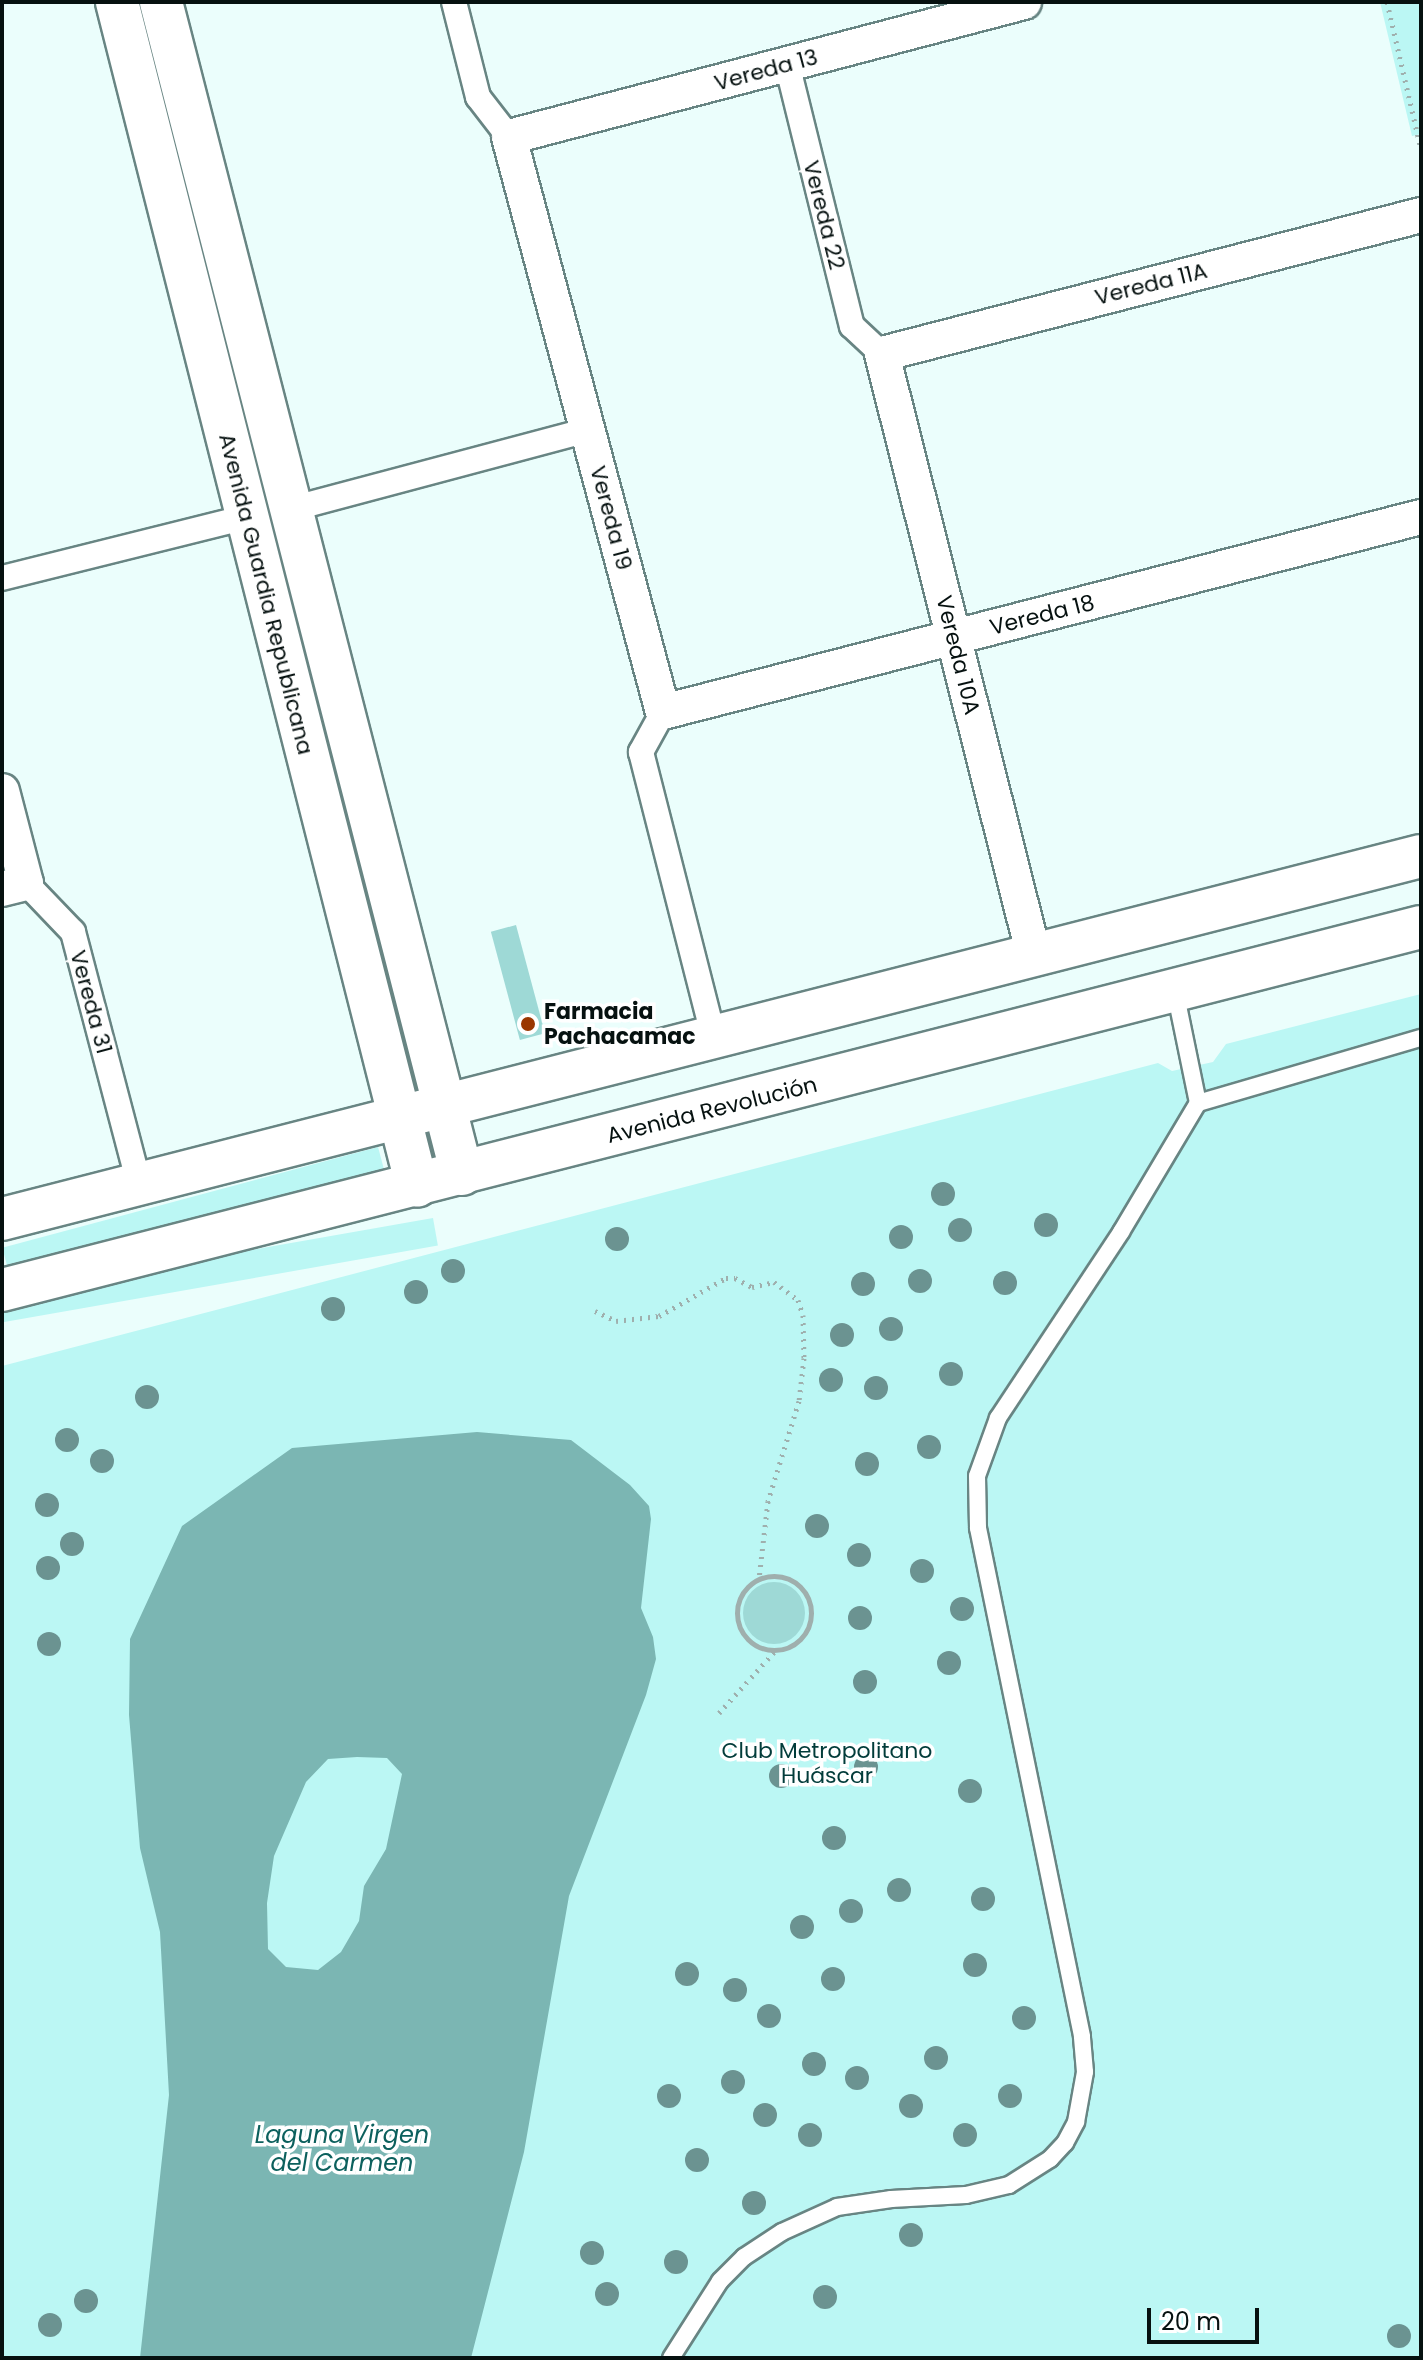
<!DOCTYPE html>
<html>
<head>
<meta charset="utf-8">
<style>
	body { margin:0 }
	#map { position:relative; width:1423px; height:2360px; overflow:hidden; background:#ebfefc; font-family:Poppins,sans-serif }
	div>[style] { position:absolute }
	.green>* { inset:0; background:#bbf7f4; transform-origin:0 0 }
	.water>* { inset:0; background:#7bb6b3 }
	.building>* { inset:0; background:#9ed9d6; transform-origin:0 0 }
	.round { border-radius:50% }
	.path>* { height:5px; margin-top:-2.5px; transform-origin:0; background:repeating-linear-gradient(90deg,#9fafad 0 2px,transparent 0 8px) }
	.path>.ring { margin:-2.5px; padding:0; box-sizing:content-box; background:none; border:5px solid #9fafad; border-radius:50% }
	.roads { filter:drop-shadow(2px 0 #688583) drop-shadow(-2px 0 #688583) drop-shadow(0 2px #688583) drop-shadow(0 -2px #688583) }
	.service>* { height:16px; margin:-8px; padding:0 8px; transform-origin:8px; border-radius:8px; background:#fff }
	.pedestrian>* { height:24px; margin:-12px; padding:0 12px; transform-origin:12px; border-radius:12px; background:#fff }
	.minor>* { height:34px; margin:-17px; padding:0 17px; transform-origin:17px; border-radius:17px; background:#fff }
	.tertiary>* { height:42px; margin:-21px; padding:0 21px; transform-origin:21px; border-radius:21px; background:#fff }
	.trees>* { width:24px; height:24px; margin:-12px; border-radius:50%; background:#6b9391 }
	.dots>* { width:22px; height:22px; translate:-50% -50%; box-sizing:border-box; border:4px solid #fff; border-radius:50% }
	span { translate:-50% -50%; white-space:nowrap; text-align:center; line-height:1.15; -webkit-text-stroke:7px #fff; paint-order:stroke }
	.street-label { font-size:22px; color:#061110 }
	.poi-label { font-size:22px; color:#061110; font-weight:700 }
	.left { translate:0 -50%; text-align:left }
	.park-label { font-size:22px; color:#023c3a }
	.water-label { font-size:24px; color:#0c605d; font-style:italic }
	.frame { position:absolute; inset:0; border:4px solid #061110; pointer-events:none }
	.scale { position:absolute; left:1147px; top:2308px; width:112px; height:36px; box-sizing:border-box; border:4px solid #061110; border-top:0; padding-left:10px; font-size:24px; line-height:28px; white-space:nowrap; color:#061110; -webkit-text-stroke:6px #fff; paint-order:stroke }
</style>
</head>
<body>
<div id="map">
	<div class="green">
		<i style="clip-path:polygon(1380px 2px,1421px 2px,1421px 134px,1412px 136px)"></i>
		<i style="clip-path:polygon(1421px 994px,1421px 2358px,2px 2358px,2px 1366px,1158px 1063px,1172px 1071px,1213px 1062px,1226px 1044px)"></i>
		<i style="left:378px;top:1147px;width:31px;height:389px;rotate:75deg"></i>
		<i style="left:433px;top:1218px;width:28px;height:445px;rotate:80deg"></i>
	</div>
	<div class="water">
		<i style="clip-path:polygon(evenodd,477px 1432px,571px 1440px,630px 1485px,649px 1506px,651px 1519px,641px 1608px,653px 1637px,656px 1659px,646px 1695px,569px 1896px,524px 2152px,471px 2358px,140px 2358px,169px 2095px,160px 1932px,140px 1848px,129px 1715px,130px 1639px,182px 1526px,292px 1448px,477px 1432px,357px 1757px,387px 1758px,402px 1774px,386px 1849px,364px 1886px,359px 1921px,341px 1952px,318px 1970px,286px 1967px,268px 1949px,267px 1903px,274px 1856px,306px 1782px,328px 1759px,357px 1757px)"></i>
	</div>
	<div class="building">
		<i style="left:516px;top:925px;width:112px;height:26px;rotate:75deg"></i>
		<i class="round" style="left:743px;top:1582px;width:62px;height:62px"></i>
	</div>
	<div class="path">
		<i style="left:1387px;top:2px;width:151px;rotate:77deg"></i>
		<i style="left:595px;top:1311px;width:23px;rotate:25deg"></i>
		<i style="left:616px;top:1321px;width:43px;rotate:-6.6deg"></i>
		<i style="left:659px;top:1316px;width:77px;rotate:-29.6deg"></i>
		<i style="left:726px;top:1278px;width:9px"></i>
		<i style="left:735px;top:1278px;width:19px;rotate:28deg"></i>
		<i style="left:752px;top:1287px;width:23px;rotate:-13deg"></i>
		<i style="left:774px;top:1282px;width:30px;rotate:37deg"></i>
		<i style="left:798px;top:1300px;width:16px;rotate:72deg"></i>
		<i style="left:803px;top:1315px;width:43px;rotate:88.7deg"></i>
		<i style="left:804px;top:1358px;width:43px;rotate:96.6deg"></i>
		<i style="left:799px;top:1401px;width:105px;rotate:107.2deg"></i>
		<i style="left:768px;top:1501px;width:79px;rotate:96.6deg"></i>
		<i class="ring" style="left:737px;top:1576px;width:69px;height:69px"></i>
		<i style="left:719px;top:1713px;width:84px;rotate:-47.9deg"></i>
	</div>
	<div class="roads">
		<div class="service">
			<i style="left:1198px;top:1103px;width:232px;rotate:-16.3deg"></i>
			<i style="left:671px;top:2358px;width:91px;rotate:-57.5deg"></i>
			<i style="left:720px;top:2281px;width:34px;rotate:-45deg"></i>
			<i style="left:744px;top:2257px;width:45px;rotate:-33.3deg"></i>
			<i style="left:782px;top:2232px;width:60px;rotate:-24.4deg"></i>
			<i style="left:837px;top:2207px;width:55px;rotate:-8.4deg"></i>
			<i style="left:891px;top:2199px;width:75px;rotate:-3.1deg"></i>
			<i style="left:966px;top:2195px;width:44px;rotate:-13.1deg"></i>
			<i style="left:1009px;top:2185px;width:49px;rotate:-32.4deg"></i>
			<i style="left:1050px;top:2159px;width:22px;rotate:-47deg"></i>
			<i style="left:1065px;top:2143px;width:24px;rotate:-62deg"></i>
			<i style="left:1076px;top:2122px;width:51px;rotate:-79.8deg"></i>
			<i style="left:1085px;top:2072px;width:36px;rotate:-95deg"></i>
			<i style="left:1082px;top:2036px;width:519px;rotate:-101.57deg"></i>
			<i style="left:978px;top:1528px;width:52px;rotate:-91.1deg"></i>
			<i style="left:977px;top:1476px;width:62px;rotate:-70.1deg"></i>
			<i style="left:998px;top:1418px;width:223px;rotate:-56.5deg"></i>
			<i style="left:1121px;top:1232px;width:150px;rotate:-59.2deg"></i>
			<i style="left:1198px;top:1103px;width:114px;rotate:-101.6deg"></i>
		</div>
		<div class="pedestrian">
			<i style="left:454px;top:2px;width:98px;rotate:75.8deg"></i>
			<i style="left:478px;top:97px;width:51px;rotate:52.2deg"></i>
			<i style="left:787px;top:64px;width:270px;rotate:76.1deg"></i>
			<i style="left:852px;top:326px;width:41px;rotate:43deg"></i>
			<i style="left:291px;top:509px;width:306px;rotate:-14.9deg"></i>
			<i style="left:2px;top:578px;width:252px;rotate:-14deg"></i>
			<i style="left:663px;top:712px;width:46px;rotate:118.8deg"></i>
			<i style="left:641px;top:752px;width:295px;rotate:75.7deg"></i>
			<i style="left:26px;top:883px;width:68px;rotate:46.2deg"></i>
			<i style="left:73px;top:932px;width:260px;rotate:75.3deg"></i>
		</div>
		<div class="minor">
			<i style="left:1024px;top:2px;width:532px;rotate:165.31deg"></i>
			<i style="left:509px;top:137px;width:595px;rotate:75.01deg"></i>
			<i style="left:663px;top:712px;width:783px;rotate:-14.43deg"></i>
			<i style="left:2px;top:791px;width:95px;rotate:75.4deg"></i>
			<i style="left:26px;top:883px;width:25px;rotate:166deg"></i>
			<i style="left:1034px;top:956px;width:621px;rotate:-104.17deg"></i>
			<i style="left:882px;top:354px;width:557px;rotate:-14.46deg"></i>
		</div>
		<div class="tertiary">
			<i style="left:117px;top:2px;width:1221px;rotate:75.78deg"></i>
			<i style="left:161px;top:2px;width:1210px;rotate:75.6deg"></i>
			<i style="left:2px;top:1219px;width:1465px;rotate:-14.35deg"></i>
			<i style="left:2px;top:1290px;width:1465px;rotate:-14.35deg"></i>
		</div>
	</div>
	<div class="trees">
		<i style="left:943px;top:1194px"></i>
		<i style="left:1046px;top:1225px"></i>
		<i style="left:960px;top:1230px"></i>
		<i style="left:901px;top:1237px"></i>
		<i style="left:617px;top:1239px"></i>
		<i style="left:453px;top:1271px"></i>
		<i style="left:920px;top:1281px"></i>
		<i style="left:1005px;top:1283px"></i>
		<i style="left:863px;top:1284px"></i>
		<i style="left:416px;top:1292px"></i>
		<i style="left:333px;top:1309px"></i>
		<i style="left:891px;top:1329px"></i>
		<i style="left:842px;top:1335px"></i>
		<i style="left:951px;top:1374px"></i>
		<i style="left:831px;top:1380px"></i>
		<i style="left:876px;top:1388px"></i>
		<i style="left:147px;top:1397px"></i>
		<i style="left:67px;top:1440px"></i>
		<i style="left:929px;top:1447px"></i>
		<i style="left:102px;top:1461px"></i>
		<i style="left:867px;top:1464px"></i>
		<i style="left:47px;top:1505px"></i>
		<i style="left:817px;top:1526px"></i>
		<i style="left:72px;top:1544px"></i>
		<i style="left:859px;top:1555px"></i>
		<i style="left:48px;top:1568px"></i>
		<i style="left:922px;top:1571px"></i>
		<i style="left:962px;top:1609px"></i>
		<i style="left:860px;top:1618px"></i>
		<i style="left:49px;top:1644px"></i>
		<i style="left:949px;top:1663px"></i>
		<i style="left:865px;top:1682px"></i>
		<i style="left:866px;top:1767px"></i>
		<i style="left:781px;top:1776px"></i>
		<i style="left:970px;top:1791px"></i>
		<i style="left:834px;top:1838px"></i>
		<i style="left:899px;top:1890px"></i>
		<i style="left:983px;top:1899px"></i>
		<i style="left:851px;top:1911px"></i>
		<i style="left:802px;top:1927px"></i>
		<i style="left:975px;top:1965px"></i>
		<i style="left:687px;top:1974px"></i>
		<i style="left:833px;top:1979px"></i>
		<i style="left:735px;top:1990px"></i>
		<i style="left:769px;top:2016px"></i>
		<i style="left:1024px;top:2018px"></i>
		<i style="left:936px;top:2058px"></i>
		<i style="left:814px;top:2064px"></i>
		<i style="left:857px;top:2078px"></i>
		<i style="left:733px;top:2082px"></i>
		<i style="left:669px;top:2096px"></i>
		<i style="left:1010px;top:2096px"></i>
		<i style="left:911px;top:2106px"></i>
		<i style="left:765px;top:2115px"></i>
		<i style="left:810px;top:2135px"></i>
		<i style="left:965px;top:2135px"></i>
		<i style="left:697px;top:2160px"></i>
		<i style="left:754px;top:2203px"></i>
		<i style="left:911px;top:2235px"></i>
		<i style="left:592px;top:2253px"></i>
		<i style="left:676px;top:2262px"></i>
		<i style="left:607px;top:2294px"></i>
		<i style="left:825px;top:2297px"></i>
		<i style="left:86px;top:2301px"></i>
		<i style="left:50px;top:2325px"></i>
		<i style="left:1399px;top:2336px"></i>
	</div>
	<div class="dots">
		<i style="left:528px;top:1024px;background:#9a3600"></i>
	</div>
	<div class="street-label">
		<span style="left:766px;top:70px;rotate:-15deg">Vereda 13</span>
		<span style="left:824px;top:215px;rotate:76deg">Vereda 22</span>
		<span style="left:1151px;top:284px;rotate:-14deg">Vereda 11A</span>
		<span style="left:611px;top:518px;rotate:75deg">Vereda 19</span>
		<span style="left:266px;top:594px;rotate:76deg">Avenida Guardia Republicana</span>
		<span style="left:1042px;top:615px;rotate:-14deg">Vereda 18</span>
		<span style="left:958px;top:655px;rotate:76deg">Vereda 10A</span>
		<span style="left:91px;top:1002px;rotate:75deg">Vereda 31</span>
		<span style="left:712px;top:1110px;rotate:-14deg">Avenida Revolución</span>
	</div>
	<div class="poi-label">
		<span class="left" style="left:544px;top:1024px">Farmacia<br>Pachacamac</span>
	</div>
	<div class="park-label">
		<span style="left:827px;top:1763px">Club Metropolitano<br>Huáscar</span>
	</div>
	<div class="water-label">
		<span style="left:342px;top:2149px">Laguna Virgen<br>del Carmen</span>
	</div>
	<div class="frame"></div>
	<div class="scale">20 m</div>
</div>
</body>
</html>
